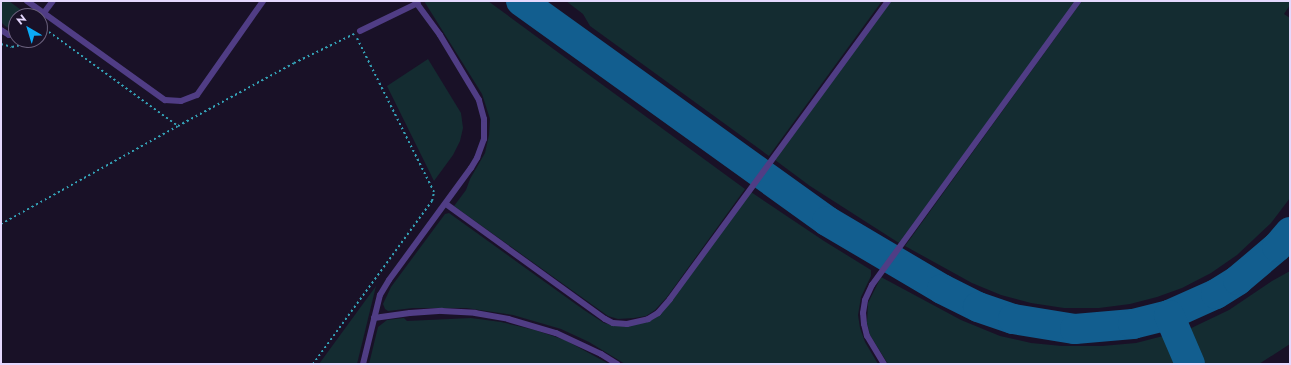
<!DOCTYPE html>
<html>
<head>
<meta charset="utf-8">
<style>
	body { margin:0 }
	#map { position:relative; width:1291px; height:365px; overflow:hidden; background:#191127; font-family:Jost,sans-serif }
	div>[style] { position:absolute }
	.green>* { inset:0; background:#142c31 }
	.taxiway>* { height:30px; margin:-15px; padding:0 15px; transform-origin:15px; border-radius:15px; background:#125e8f }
	.path>* { height:2px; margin-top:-1px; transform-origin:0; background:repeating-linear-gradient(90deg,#34a1b6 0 2px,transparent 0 5px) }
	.service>* { height:6px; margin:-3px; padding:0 3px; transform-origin:3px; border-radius:3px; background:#503d85 }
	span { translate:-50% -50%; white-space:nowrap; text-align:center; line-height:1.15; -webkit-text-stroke:4px #191127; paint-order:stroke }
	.frame { position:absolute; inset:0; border:2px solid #e5d8fe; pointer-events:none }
	.north { position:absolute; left:8px; top:8px; width:40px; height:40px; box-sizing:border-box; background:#191127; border:1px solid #6b617d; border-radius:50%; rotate:322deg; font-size:11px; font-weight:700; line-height:16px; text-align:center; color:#e5d8fe }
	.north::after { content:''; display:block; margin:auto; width:14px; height:18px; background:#0babf7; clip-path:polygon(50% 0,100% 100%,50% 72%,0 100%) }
</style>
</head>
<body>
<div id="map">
	<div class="green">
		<i style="clip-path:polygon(1px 1px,9px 1px,29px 16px,16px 16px,16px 29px,12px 30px,5px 26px,1px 22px)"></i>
		<i style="clip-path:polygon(424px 1px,488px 1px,745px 189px,667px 297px,655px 310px,646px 316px,634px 318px,618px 319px,608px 316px,454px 206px,466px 190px,470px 179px,485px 153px,489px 135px,490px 119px,482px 94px)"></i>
		<i style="clip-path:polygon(566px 1px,882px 1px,769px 156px,590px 26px,583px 14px)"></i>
		<i style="clip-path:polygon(890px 1px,1076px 1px,899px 243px,810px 186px,775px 160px)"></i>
		<i style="clip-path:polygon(1082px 1px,1290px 1px,1290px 5px,1284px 14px,1290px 18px,1290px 198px,1271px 223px,1237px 255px,1211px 273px,1182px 288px,1157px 297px,1130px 304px,1099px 308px,1064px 308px,1031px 303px,1001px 295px,972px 283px,905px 246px)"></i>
		<i style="clip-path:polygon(428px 59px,461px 113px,463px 128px,460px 141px,453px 155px,434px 181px,387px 86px)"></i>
		<i style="clip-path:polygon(751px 192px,824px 241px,871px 270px,871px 276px,861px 297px,858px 315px,860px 328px,865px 342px,878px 364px,625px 364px,589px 342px,561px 329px,513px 315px,466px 308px,413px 308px,388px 311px,385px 309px,383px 304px,391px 287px,445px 214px,449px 213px,584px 310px,604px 323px,615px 326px,659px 314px)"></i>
		<i style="clip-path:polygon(1290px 271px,1290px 344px,1259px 364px,1197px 364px,1183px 332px,1229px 310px,1272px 281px)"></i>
		<i style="clip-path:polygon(881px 277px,961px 320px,1000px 336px,1031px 343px,1062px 346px,1102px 346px,1136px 343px,1167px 335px,1180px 364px,888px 364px,870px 335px,867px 323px,868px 303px)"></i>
		<i style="clip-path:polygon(376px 286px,357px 364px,319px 364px)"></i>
		<i style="clip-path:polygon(404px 318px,407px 321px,471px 318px,501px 322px,535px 330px,565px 340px,609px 364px,369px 364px,378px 327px,387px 320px)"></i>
	</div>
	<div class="taxiway">
		<i style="left:521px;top:1px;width:377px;rotate:35.7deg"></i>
		<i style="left:827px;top:221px;width:134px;rotate:30.6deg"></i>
		<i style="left:942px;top:289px;width:40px;rotate:26.6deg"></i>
		<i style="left:978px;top:307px;width:37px;rotate:19deg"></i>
		<i style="left:1013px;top:319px;width:63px;rotate:9.2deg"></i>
		<i style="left:1075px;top:329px;width:58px;rotate:-4.9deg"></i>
		<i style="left:1133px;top:324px;width:37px;rotate:-14deg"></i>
		<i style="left:1169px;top:315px;width:51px;rotate:-24.1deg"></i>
		<i style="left:1216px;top:294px;width:26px;rotate:-32deg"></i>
		<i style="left:1238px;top:280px;width:51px;rotate:-40.2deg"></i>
		<i style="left:1277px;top:247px;width:20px;rotate:-49deg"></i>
		<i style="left:1169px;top:315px;width:53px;rotate:66.8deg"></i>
	</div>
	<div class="path">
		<i style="left:40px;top:35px;width:9px;rotate:-18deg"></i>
		<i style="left:49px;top:32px;width:160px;rotate:36.1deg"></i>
		<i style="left:1px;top:44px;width:11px;rotate:15deg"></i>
		<i style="left:12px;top:47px;width:17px;rotate:-13deg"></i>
		<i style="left:29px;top:43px;width:5px;rotate:-37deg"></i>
		<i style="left:1px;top:224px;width:202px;rotate:-29deg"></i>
		<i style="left:178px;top:126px;width:132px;rotate:-28.5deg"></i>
		<i style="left:294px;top:63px;width:67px;rotate:-25.8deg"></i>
		<i style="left:313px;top:364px;width:202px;rotate:-53.9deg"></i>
		<i style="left:432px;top:201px;width:9px;rotate:-77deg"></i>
		<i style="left:434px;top:192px;width:172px;rotate:-116.6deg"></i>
	</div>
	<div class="service">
		<i style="left:27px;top:1px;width:170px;rotate:35.7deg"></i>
		<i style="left:165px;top:100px;width:16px;rotate:4deg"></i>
		<i style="left:181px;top:101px;width:17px;rotate:-21deg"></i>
		<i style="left:197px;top:95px;width:115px;rotate:-54.9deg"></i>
		<i style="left:40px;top:18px;width:21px;rotate:-53deg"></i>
		<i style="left:1px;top:30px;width:9px;rotate:32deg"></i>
		<i style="left:9px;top:35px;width:7px;rotate:-8deg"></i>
		<i style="left:360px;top:31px;width:64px;rotate:-25.8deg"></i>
		<i style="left:446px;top:204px;width:196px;rotate:35.9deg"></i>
		<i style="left:605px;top:319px;width:9px;rotate:27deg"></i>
		<i style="left:613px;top:323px;width:14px;rotate:4deg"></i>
		<i style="left:627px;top:324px;width:22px;rotate:-13deg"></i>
		<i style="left:648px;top:319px;width:12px;rotate:-31deg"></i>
		<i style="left:658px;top:313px;width:18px;rotate:-49deg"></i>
		<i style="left:670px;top:299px;width:369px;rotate:-53.8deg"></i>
		<i style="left:374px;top:318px;width:36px;rotate:-8deg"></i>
		<i style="left:410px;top:313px;width:32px;rotate:-4deg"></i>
		<i style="left:442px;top:311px;width:33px;rotate:3deg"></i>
		<i style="left:475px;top:313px;width:34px;rotate:10deg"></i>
		<i style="left:508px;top:319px;width:50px;rotate:16.3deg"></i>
		<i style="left:556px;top:333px;width:50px;rotate:25deg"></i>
		<i style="left:601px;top:354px;width:19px;rotate:32deg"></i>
		<i style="left:363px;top:364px;width:71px;rotate:-76.2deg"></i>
		<i style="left:380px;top:295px;width:17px;rotate:-59deg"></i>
		<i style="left:389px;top:280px;width:139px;rotate:-53.8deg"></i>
		<i style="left:471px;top:168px;width:12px;rotate:-59deg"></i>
		<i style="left:477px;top:158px;width:20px;rotate:-70deg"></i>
		<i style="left:484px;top:139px;width:20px;rotate:-90deg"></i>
		<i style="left:484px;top:119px;width:20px;rotate:-105deg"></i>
		<i style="left:479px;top:100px;width:76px;rotate:-121deg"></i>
		<i style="left:440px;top:35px;width:42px;rotate:-126.3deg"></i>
		<i style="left:884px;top:364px;width:33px;rotate:-121deg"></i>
		<i style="left:867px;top:336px;width:12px;rotate:-104deg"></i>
		<i style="left:864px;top:324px;width:11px;rotate:-95deg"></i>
		<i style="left:863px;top:313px;width:13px;rotate:-81deg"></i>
		<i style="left:865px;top:300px;width:17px;rotate:-65deg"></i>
		<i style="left:872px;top:285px;width:351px;rotate:-54deg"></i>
	</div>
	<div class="frame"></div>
	<div class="north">N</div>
</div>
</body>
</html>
